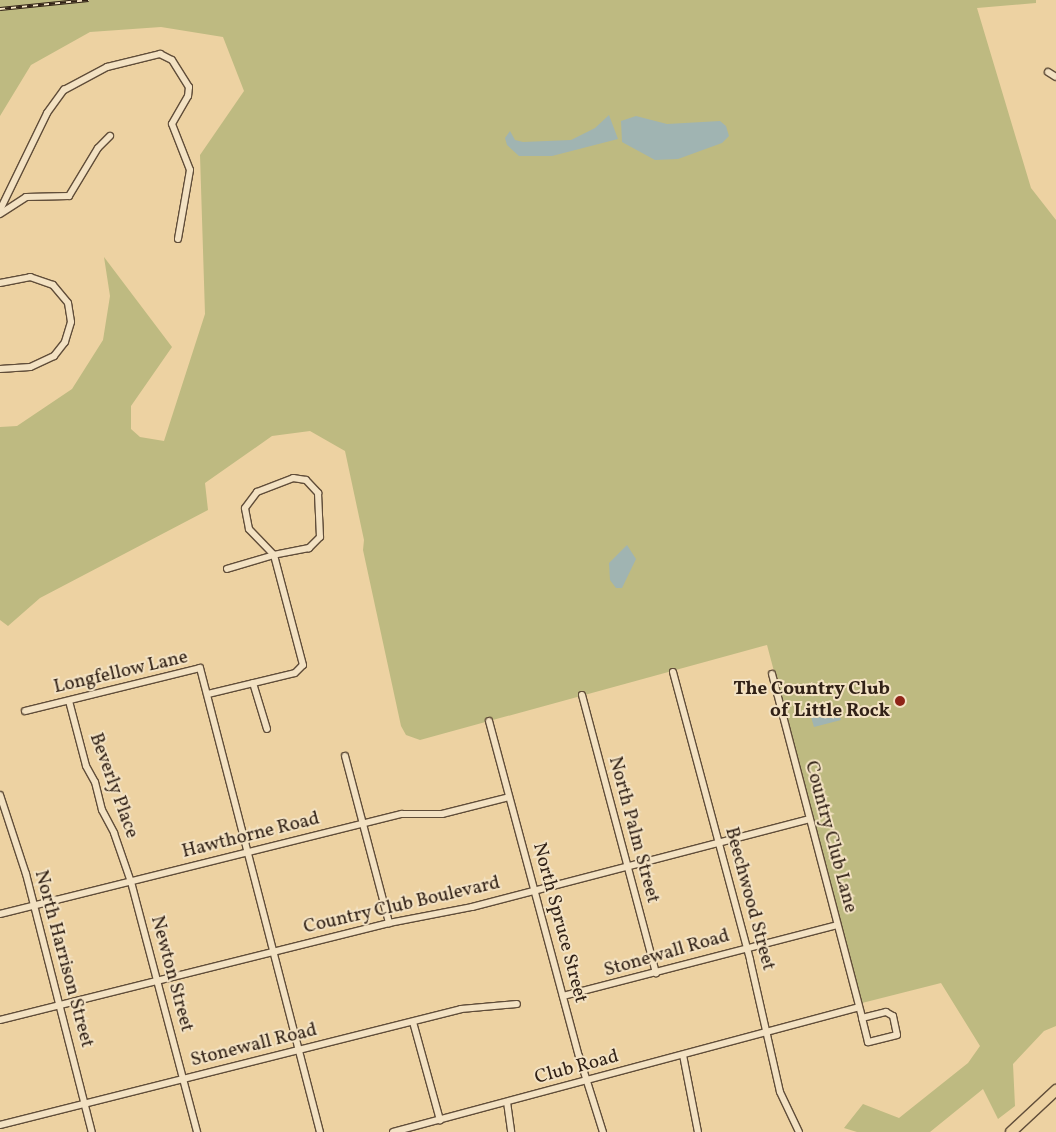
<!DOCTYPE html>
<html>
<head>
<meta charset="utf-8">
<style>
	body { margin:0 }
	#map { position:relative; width:1056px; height:1132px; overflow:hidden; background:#edd2a2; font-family:Vollkorn,serif }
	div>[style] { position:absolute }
	.green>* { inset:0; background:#beba81 }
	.water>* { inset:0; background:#a0b4b2 }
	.roads { filter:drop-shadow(1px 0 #604d39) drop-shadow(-1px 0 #604d39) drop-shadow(0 1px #604d39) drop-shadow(0 -1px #604d39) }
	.street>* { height:6px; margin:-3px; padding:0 3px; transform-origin:3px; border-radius:3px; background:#f3e2c3 }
	.primary>* { height:10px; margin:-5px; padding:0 5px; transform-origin:5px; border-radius:5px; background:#edd2a2 }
	.rail>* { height:4px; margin-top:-2px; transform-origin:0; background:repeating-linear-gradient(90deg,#f3e2c3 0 5.5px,#312116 0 11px); box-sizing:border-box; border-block:1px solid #312116 }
	.dots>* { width:14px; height:14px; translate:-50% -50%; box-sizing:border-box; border:2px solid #f3e2c3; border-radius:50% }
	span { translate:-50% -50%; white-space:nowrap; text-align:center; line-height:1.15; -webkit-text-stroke:4px #f3e2c3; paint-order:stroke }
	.street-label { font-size:19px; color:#312116 }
	.poi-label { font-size:19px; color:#312116; font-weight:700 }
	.right { translate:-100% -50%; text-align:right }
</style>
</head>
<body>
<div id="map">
	<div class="green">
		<i style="clip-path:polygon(0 0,1036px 0,1036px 3px,977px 8px,1031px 188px,1056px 220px,1056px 1026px,1044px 1031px,1013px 1064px,1015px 1106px,998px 1119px,983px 1089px,930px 1132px,857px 1132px,844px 1128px,863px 1104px,899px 1118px,968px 1063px,980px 1046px,941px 983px,862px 1003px,767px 645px,420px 740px,406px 735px,401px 726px,363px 550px,364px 540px,345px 451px,310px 431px,272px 436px,205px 483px,208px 510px,40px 598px,8px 626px,0 620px,0 427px,17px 426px,72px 389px,103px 340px,110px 296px,104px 257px,172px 347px,131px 406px,131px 429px,140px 437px,164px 441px,205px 314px,200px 155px,244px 91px,223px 37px,161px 27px,90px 32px,31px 65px,0 116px)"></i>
	</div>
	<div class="water">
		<i style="clip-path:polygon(609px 115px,618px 139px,552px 156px,519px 156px,507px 145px,505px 138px,510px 131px,515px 140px,523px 142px,571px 140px,595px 128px)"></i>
		<i style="clip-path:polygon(636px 116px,667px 124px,720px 121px,726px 126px,729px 136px,722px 143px,678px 159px,655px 160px,622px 142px,621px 121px)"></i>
		<i style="clip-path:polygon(627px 545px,636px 559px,622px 588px,616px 588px,610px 580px,609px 563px)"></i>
		<i style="clip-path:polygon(819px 704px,823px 715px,838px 708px,841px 720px,814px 727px,808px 707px)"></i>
	</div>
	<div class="roads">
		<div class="street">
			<i style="left:1048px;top:72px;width:9px;rotate:32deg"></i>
			<i style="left:0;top:210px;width:108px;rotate:-64.1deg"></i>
			<i style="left:47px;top:113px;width:29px;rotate:-54deg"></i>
			<i style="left:64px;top:90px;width:49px;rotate:-28.1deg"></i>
			<i style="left:107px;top:67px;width:55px;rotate:-13.8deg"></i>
			<i style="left:160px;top:54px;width:13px;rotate:27deg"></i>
			<i style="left:172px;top:60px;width:32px;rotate:58deg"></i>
			<i style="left:189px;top:87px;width:9px;rotate:96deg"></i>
			<i style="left:188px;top:96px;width:32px;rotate:120deg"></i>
			<i style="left:172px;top:124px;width:49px;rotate:68.6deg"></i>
			<i style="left:190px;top:170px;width:70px;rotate:99.9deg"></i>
			<i style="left:0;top:214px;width:31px;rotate:-33deg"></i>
			<i style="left:26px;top:197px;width:43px;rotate:-1.3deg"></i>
			<i style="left:69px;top:196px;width:56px;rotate:-58.9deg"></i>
			<i style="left:98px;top:148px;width:17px;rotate:-45deg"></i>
			<i style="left:0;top:283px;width:31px;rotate:-11deg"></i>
			<i style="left:30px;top:277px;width:24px;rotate:19deg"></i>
			<i style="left:53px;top:285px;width:23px;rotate:50deg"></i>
			<i style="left:68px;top:303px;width:19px;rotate:81deg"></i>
			<i style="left:71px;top:322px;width:21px;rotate:107deg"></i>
			<i style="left:65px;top:342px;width:18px;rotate:128deg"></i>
			<i style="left:54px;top:356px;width:26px;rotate:155deg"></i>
			<i style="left:30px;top:367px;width:30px;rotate:176deg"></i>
			<i style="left:293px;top:478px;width:13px;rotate:9deg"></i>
			<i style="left:306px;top:480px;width:18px;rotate:47deg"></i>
			<i style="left:318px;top:493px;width:44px;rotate:87.4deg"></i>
			<i style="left:320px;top:537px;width:16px;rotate:135deg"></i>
			<i style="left:309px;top:548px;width:36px;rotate:169deg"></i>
			<i style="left:274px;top:555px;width:36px;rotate:-134deg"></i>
			<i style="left:249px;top:529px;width:21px;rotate:-101deg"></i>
			<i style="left:245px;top:508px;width:20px;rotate:-53deg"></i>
			<i style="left:257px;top:492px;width:39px;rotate:-21deg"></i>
			<i style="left:673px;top:672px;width:298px;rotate:75deg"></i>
			<i style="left:750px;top:960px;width:135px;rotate:77.2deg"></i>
			<i style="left:780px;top:1092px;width:44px;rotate:64.6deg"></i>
			<i style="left:772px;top:674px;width:356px;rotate:75.3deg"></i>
			<i style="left:253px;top:683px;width:48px;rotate:73.1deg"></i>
			<i style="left:208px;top:694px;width:89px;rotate:-13.6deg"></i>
			<i style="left:295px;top:673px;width:11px;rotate:-45deg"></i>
			<i style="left:303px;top:665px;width:114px;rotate:-104.8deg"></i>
			<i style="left:274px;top:555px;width:49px;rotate:163.4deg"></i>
			<i style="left:582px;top:695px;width:288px;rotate:75.1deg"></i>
			<i style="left:69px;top:701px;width:67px;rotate:75.3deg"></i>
			<i style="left:86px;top:766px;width:18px;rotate:61deg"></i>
			<i style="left:95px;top:782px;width:29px;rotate:76deg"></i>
			<i style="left:102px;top:810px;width:26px;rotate:62deg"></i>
			<i style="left:114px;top:833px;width:52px;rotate:70.9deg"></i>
			<i style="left:131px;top:882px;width:259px;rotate:75.2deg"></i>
			<i style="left:25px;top:711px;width:180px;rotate:-13.8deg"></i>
			<i style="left:200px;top:668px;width:479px;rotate:75.5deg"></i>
			<i style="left:489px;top:721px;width:347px;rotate:75deg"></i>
			<i style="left:579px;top:1056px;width:80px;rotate:72.5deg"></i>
			<i style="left:345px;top:756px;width:173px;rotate:75.2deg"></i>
			<i style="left:0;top:795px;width:83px;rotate:71.8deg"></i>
			<i style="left:26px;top:874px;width:266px;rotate:75.7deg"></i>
			<i style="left:0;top:914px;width:414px;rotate:-14deg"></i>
			<i style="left:402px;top:814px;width:40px"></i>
			<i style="left:442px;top:814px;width:69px;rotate:-14.2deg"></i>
			<i style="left:563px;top:996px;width:283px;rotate:-14.5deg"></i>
			<i style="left:886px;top:1012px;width:8px;rotate:30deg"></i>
			<i style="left:893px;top:1016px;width:19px;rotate:78deg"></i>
			<i style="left:897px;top:1035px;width:30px;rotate:166deg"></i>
			<i style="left:868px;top:1042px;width:25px;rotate:-104deg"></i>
			<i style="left:862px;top:1018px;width:25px;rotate:-14deg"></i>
			<i style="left:0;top:1020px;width:401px;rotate:-14deg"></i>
			<i style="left:389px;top:923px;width:85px;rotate:-10.9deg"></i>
			<i style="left:472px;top:907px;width:349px;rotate:-14.6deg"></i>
			<i style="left:413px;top:1022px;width:102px;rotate:74.6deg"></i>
			<i style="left:683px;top:1055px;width:78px;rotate:79deg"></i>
			<i style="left:507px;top:1102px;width:30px;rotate:82deg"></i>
			<i style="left:0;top:1125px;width:475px;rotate:-14.1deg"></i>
			<i style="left:461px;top:1009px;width:56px;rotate:-5.1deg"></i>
			<i style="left:393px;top:1132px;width:482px;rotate:-15deg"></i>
		</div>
		<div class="primary">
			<i style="left:1011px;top:1132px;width:62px;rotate:-43deg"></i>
		</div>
	</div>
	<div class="rail">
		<i style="left:0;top:9px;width:89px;rotate:-5.8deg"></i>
	</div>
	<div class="dots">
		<i style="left:900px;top:701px;background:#8f2418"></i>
	</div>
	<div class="street-label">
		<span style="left:121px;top:673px;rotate:-13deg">Longfellow Lane</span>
		<span style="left:113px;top:786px;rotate:70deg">Beverly Place</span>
		<span style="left:633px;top:830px;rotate:75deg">North Palm Street</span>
		<span style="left:251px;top:836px;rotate:-14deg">Hawthorne Road</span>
		<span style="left:830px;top:837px;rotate:75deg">Country Club Lane</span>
		<span style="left:749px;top:899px;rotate:75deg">Beechwood Street</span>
		<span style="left:402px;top:906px;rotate:-13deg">Country Club Boulevard</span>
		<span style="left:559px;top:923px;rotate:75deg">North Spruce Street</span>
		<span style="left:667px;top:954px;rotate:-16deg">Stonewall Road</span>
		<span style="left:63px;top:959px;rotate:75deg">North Harrison Street</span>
		<span style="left:171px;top:974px;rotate:75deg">Newton Street</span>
		<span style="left:254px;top:1046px;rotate:-14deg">Stonewall Road</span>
		<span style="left:577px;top:1068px;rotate:-15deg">Club Road</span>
	</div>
	<div class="poi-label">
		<span class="right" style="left:890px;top:701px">The Country Club<br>of Little Rock</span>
	</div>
</div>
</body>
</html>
